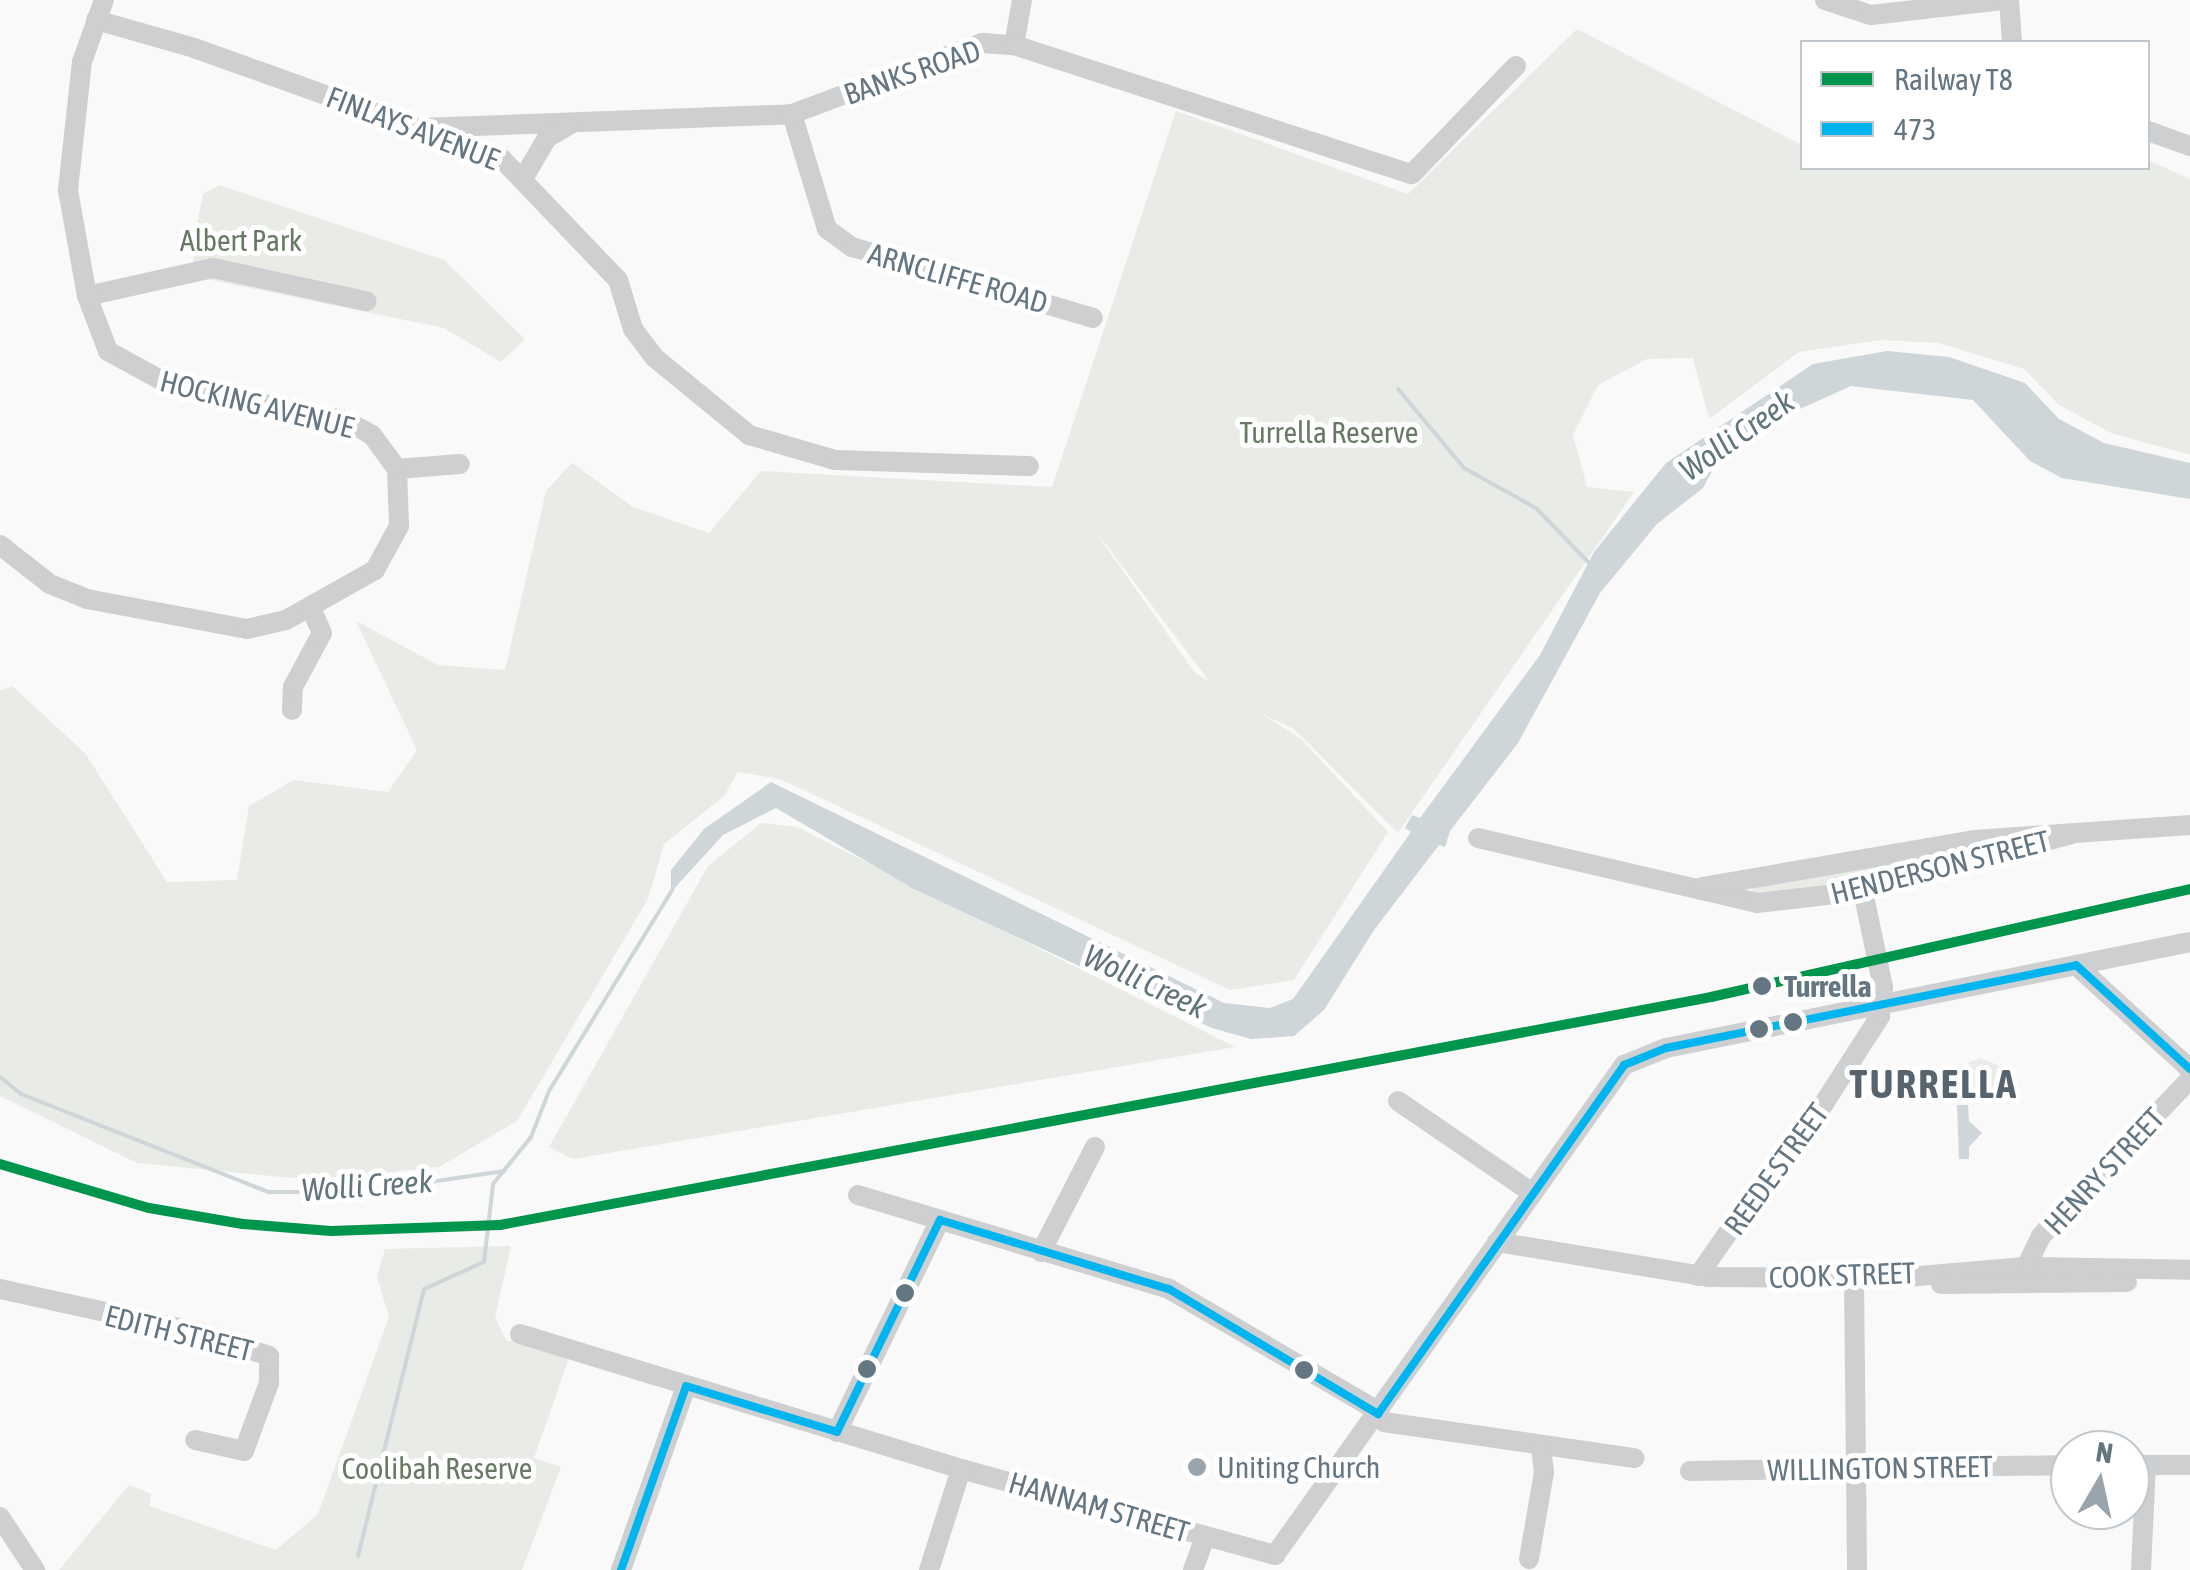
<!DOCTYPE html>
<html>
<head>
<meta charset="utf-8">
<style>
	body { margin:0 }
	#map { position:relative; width:2190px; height:1570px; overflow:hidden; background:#f9f9f9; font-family:"Asap Condensed",sans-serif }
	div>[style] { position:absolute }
	.green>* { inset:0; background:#e8ebe6 }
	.water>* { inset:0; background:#ced6d9 }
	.stream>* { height:4px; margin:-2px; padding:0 2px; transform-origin:2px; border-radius:2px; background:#ced6d9 }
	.minor>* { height:20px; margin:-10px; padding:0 10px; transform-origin:10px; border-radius:10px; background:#cecfd0 }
	.bus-1>* { height:8px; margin:-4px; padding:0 4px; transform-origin:4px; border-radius:4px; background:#00b5ef }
	.rail-1>* { height:10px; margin:-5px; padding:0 5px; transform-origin:5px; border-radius:5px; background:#00954c }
	.dots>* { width:28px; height:28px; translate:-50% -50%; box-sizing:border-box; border:5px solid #fff; border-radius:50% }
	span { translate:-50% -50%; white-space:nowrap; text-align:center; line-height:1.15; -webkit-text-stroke:10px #fff; paint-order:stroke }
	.street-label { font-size:30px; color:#657683 }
	.park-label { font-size:30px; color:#687a64 }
	.stop-label { font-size:30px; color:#657683; font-weight:700 }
	.left { translate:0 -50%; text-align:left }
	.poi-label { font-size:30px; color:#657683 }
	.water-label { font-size:32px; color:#60757c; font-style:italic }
	.district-label { font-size:40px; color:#57646e; font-weight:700; letter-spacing:2.5px }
	.legend { position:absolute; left:1800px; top:40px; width:350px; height:130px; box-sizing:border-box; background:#fff; border:2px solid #c1c8cd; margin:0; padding:12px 18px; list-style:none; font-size:30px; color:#657683 }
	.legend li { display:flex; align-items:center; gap:20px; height:50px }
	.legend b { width:50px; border:2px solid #c1c8cd }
	.north { position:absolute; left:2050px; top:1430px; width:100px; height:100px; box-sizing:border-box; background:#fff; border:2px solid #c1c8cd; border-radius:50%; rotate:9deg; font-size:28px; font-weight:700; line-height:40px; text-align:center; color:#657683 }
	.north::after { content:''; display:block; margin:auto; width:35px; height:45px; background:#99a4ac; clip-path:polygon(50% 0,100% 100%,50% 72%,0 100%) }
</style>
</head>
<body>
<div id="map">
	<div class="green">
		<i style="clip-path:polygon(evenodd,1577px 29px,1802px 145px,1802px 168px,2148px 168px,2148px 160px,2190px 179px,2190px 455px,2111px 433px,2059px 405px,2024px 369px,1939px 343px,1881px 340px,1799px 352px,1709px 419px,1693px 358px,1647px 359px,1598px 385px,1573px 435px,1587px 487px,1634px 492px,1398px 833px,1294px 729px,1260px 713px,1301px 739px,1388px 832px,1294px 980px,1230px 990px,780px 779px,738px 772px,724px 796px,664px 844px,648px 899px,517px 1121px,439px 1167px,313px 1180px,137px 1163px,0 1096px,0 691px,12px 686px,85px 753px,167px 882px,237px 880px,249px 806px,294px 780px,388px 792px,417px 750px,356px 621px,438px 665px,505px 670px,546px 491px,572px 463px,633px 507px,709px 533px,761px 471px,1052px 487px,1176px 111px,1408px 194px,1577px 29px,1099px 537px,1101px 538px,1209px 681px,1195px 673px,1099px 537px)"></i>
		<i style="clip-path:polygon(219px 185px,444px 260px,525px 339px,501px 362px,444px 328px,197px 277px,192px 251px,203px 194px)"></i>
		<i style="clip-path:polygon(761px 823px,797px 827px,1235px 1047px,573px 1159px,549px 1147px,708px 866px)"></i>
		<i style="clip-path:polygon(1987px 848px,1856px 884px,1751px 893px,1753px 887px)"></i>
		<i style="clip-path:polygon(1981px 1058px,2011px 1071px,1983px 1100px,1970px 1088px,1969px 1062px)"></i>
		<i style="clip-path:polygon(511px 1246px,495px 1318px,507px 1341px,529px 1340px,569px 1358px,534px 1458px,561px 1467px,522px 1570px,59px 1570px,129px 1485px,151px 1494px,149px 1506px,276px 1550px,318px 1514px,389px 1317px,377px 1277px,385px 1249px)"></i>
	</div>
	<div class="water">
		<i style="clip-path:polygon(1887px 351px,1949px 357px,2025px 383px,2059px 419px,2104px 443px,2190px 463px,2190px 499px,2062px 478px,2030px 461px,1973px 400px,1851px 386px,1782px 417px,1716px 464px,1703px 488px,1657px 524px,1600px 593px,1518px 743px,1450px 831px,1445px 847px,1439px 845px,1374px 930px,1324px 1010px,1294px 1036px,1251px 1039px,1212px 1028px,912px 888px,776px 808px,723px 835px,671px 892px,671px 870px,704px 829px,771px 782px,1224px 1003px,1270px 1008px,1293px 999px,1411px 832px,1405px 828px,1412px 815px,1420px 818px,1540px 655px,1594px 552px,1666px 463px,1813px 364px)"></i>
		<i style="clip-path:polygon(1957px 1105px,1968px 1105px,1969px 1121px,1982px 1133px,1969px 1147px,1969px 1159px,1959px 1159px)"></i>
	</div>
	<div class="stream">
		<i style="left:1398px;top:389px;width:103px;rotate:50.1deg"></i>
		<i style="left:1464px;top:468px;width:82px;rotate:29.1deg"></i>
		<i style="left:1536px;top:508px;width:79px;rotate:46deg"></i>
		<i style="left:0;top:1077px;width:27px;rotate:39deg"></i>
		<i style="left:21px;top:1094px;width:267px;rotate:21.6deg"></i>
		<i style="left:269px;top:1192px;width:93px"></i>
		<i style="left:362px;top:1192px;width:144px;rotate:-8.4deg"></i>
		<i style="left:358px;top:1556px;width:275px;rotate:-76.1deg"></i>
		<i style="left:424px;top:1289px;width:66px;rotate:-24.2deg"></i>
		<i style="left:484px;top:1262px;width:79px;rotate:-83.4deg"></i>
		<i style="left:493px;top:1184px;width:60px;rotate:-51deg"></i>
		<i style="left:531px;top:1137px;width:49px;rotate:-68.6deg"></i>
		<i style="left:549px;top:1091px;width:236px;rotate:-58.5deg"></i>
	</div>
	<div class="minor">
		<i style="left:1825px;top:0;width:48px;rotate:18.1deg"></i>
		<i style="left:1871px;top:15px;width:133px;rotate:-6.5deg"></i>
		<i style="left:2009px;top:0;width:42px;rotate:85.9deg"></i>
		<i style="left:96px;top:20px;width:102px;rotate:15.9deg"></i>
		<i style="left:194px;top:48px;width:326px;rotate:19.7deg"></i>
		<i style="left:501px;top:158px;width:169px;rotate:46.2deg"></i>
		<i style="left:618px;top:280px;width:51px;rotate:73deg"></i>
		<i style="left:633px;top:329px;width:36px;rotate:53deg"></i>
		<i style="left:655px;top:358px;width:122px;rotate:39.3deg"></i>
		<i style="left:749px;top:435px;width:90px;rotate:16.2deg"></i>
		<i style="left:835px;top:460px;width:194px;rotate:1.8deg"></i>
		<i style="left:1014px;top:45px;width:46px;rotate:-79.9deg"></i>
		<i style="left:792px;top:114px;width:120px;rotate:73.1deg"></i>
		<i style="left:827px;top:229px;width:31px;rotate:36deg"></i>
		<i style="left:852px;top:247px;width:251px;rotate:16.4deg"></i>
		<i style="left:419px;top:128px;width:373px;rotate:-2.1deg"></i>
		<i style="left:792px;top:114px;width:203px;rotate:-20.5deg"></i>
		<i style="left:982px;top:43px;width:32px;rotate:4deg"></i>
		<i style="left:1014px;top:45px;width:418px;rotate:18deg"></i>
		<i style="left:1412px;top:174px;width:150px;rotate:-46.1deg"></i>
		<i style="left:2148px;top:131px;width:45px;rotate:19.7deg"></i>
		<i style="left:524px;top:177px;width:45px;rotate:-59.5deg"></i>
		<i style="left:547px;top:138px;width:29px;rotate:-31deg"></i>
		<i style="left:87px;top:296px;width:129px;rotate:-12.5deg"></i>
		<i style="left:213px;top:268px;width:157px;rotate:12.2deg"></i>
		<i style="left:397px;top:469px;width:63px;rotate:-4.5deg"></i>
		<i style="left:0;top:545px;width:63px;rotate:38deg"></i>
		<i style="left:50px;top:584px;width:40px;rotate:22deg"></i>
		<i style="left:87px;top:599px;width:163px;rotate:10.6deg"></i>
		<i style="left:247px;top:629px;width:40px;rotate:-13deg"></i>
		<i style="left:286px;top:620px;width:102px;rotate:-29.3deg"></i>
		<i style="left:375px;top:570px;width:50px;rotate:-61.4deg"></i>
		<i style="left:399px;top:526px;width:57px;rotate:-92deg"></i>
		<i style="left:397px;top:469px;width:42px;rotate:-126.3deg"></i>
		<i style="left:372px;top:435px;width:29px;rotate:-151deg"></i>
		<i style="left:347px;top:421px;width:181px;rotate:-168.5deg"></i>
		<i style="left:170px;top:385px;width:71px;rotate:-151.3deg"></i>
		<i style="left:108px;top:351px;width:59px;rotate:-110.9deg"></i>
		<i style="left:87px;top:296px;width:108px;rotate:-100.2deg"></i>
		<i style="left:68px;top:190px;width:129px;rotate:-83.8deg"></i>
		<i style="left:82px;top:62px;width:66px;rotate:-70.5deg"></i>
		<i style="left:292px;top:710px;width:23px;rotate:-88deg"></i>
		<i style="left:293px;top:687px;width:61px;rotate:-61.8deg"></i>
		<i style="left:322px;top:633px;width:27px;rotate:-114deg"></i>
		<i style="left:1478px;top:838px;width:286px;rotate:13.1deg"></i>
		<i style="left:1757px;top:903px;width:107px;rotate:-6.5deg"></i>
		<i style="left:1863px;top:891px;width:216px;rotate:-15.3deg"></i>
		<i style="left:1702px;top:887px;width:276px;rotate:-9.8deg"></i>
		<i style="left:1974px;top:840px;width:217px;rotate:-4deg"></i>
		<i style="left:2076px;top:965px;width:154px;rotate:42.4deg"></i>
		<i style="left:1398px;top:1101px;width:161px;rotate:34.4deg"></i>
		<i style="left:858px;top:1195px;width:325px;rotate:16.8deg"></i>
		<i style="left:1169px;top:1289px;width:238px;rotate:30.3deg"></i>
		<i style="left:1374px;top:1409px;width:16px;rotate:52deg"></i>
		<i style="left:1384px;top:1422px;width:253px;rotate:8.2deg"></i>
		<i style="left:1497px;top:1242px;width:214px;rotate:9.4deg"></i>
		<i style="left:1708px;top:1277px;width:187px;rotate:0.3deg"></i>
		<i style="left:1895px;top:1278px;width:131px;rotate:-4.8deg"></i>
		<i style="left:2026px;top:1267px;width:164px;rotate:1deg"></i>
		<i style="left:1041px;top:1252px;width:118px;rotate:-62.8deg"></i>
		<i style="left:2026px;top:1267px;width:34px;rotate:-64deg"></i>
		<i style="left:2041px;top:1236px;width:216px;rotate:-46.5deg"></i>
		<i style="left:1698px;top:1276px;width:158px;rotate:-55.3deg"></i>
		<i style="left:1788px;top:1146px;width:21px;rotate:-37deg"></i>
		<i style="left:1805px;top:1133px;width:139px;rotate:-57.3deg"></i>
		<i style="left:1880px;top:1016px;width:29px;rotate:-84deg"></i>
		<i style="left:1883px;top:987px;width:98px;rotate:-101.8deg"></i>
		<i style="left:1854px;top:1279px;width:291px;rotate:89.4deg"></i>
		<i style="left:1941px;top:1284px;width:186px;rotate:-0.6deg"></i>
		<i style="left:0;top:1289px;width:206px;rotate:12.3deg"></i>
		<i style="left:201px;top:1333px;width:72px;rotate:18.7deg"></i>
		<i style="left:269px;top:1356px;width:27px;rotate:90deg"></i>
		<i style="left:269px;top:1383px;width:72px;rotate:110.2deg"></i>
		<i style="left:244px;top:1451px;width:50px;rotate:-167.3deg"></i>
		<i style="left:520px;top:1334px;width:461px;rotate:17deg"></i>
		<i style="left:961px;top:1469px;width:326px;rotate:15.3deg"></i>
		<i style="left:1275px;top:1555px;width:602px;rotate:-54.54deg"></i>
		<i style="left:1624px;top:1065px;width:45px;rotate:-22deg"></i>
		<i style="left:1666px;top:1048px;width:535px;rotate:-11.44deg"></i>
		<i style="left:837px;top:1432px;width:236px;rotate:-64.1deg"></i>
		<i style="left:2130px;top:1465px;width:60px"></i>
		<i style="left:1690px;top:1471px;width:380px;rotate:-0.9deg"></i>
		<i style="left:0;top:1517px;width:64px;rotate:56.6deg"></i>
		<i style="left:1529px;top:1559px;width:88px;rotate:-80.2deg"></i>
		<i style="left:1544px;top:1472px;width:26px;rotate:-97deg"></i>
		<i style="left:621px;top:1570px;width:195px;rotate:-70.5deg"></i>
		<i style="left:929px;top:1570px;width:106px;rotate:-72.4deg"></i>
		<i style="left:1193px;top:1570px;width:35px;rotate:-70deg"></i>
		<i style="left:2141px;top:1570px;width:105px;rotate:-87.3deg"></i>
	</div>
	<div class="bus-1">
		<i style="left:2076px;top:965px;width:154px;rotate:42.4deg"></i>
		<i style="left:940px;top:1220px;width:239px;rotate:16.8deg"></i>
		<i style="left:1169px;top:1289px;width:244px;rotate:30.9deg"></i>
		<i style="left:686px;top:1386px;width:158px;rotate:16.9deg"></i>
		<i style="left:1378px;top:1414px;width:427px;rotate:-54.8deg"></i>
		<i style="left:1624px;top:1065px;width:45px;rotate:-22deg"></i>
		<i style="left:1666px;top:1048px;width:418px;rotate:-11.4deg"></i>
		<i style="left:837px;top:1432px;width:236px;rotate:-64.1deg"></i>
		<i style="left:621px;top:1570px;width:195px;rotate:-70.5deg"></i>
	</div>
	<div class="rail-1">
		<i style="left:0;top:1164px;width:155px;rotate:16.5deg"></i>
		<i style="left:149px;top:1208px;width:95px;rotate:9.7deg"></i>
		<i style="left:243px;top:1224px;width:88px;rotate:4.5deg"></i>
		<i style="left:331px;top:1231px;width:169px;rotate:-2deg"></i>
		<i style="left:500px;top:1225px;width:1232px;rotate:-10.66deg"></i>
		<i style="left:1711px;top:997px;width:491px;rotate:-12.7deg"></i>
	</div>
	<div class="dots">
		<i style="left:1762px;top:986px;background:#657683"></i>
		<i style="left:1793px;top:1022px;background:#657683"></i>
		<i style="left:1759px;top:1029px;background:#657683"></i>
		<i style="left:905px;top:1293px;background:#657683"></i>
		<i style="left:867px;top:1369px;background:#657683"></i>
		<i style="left:1304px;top:1370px;background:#657683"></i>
		<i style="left:1197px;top:1467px;background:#99a4ac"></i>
	</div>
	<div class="street-label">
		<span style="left:912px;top:72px;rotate:-19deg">BANKS ROAD</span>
		<span style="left:413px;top:128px;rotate:21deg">FINLAYS AVENUE</span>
		<span style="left:958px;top:278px;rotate:16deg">ARNCLIFFE ROAD</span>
		<span style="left:257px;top:404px;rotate:14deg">HOCKING AVENUE</span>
		<span style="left:1940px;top:867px;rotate:-14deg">HENDERSON STREET</span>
		<span style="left:1776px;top:1169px;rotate:-54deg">REEDE STREET</span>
		<span style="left:2104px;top:1171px;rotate:-47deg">HENRY STREET</span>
		<span style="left:1842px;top:1275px;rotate:-2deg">COOK STREET</span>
		<span style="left:179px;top:1333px;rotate:14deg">EDITH STREET</span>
		<span style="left:1880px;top:1468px;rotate:-1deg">WILLINGTON STREET</span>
		<span style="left:1099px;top:1507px;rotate:16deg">HANNAM STREET</span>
	</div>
	<div class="park-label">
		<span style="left:241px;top:240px">Albert Park</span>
		<span style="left:1329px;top:432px">Turrella Reserve</span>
		<span style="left:437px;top:1468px">Coolibah Reserve</span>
	</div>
	<div class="stop-label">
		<span class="left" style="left:1784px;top:986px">Turrella</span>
	</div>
	<div class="poi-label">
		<span class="left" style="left:1217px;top:1467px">Uniting Church</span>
	</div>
	<div class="water-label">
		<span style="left:1737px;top:436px;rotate:-35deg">Wolli Creek</span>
		<span style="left:1145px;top:982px;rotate:25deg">Wolli Creek</span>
		<span style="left:367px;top:1186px;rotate:-4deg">Wolli Creek</span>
	</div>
	<div class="district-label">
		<span style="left:1934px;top:1084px">TURRELLA</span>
	</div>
	<ul class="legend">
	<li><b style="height:12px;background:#00954c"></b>Railway T8</li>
	<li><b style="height:12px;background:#00b5ef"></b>473</li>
	</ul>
	<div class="north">N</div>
</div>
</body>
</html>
